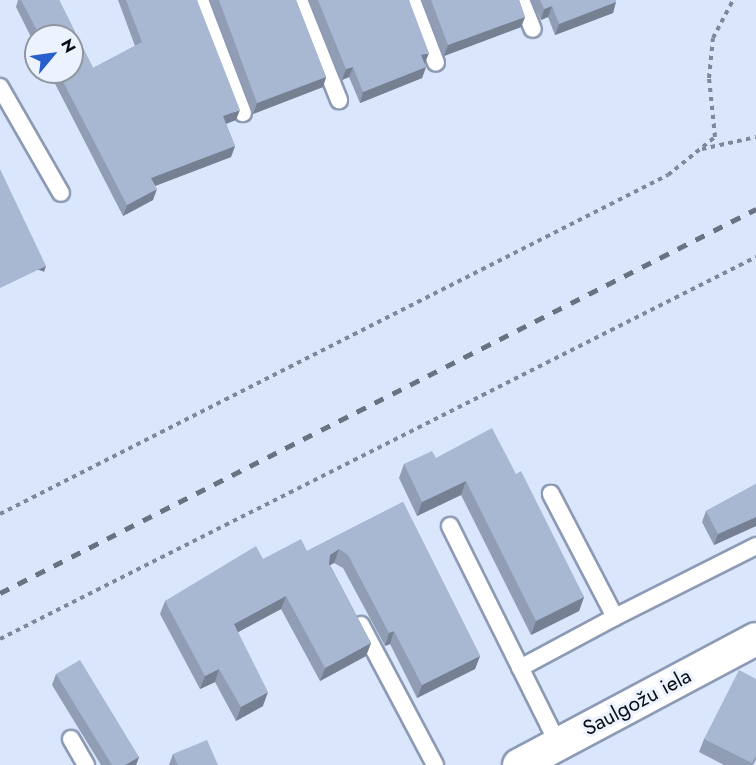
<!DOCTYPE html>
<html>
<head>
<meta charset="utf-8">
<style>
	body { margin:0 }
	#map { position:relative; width:756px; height:765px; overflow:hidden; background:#d9e6fc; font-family:Jost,sans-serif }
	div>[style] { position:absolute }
	.path>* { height:4px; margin-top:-2px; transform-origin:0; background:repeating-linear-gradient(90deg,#7f8898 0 4.5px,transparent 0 9px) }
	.roads { filter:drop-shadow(2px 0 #8c9ab4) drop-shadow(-2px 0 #8c9ab4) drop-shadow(0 2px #8c9ab4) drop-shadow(0 -2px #8c9ab4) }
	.service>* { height:16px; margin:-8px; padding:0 8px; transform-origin:8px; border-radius:8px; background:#fff }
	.minor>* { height:32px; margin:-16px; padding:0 16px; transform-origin:16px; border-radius:16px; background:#fff }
	.rail>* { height:4.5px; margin-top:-2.25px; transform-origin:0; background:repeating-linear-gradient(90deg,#697280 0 10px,transparent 0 20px) }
	.wall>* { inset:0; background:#909db5 }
	.shaded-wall>* { inset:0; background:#768093; transform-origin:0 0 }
	.building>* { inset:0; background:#a8b7d2 }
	span { translate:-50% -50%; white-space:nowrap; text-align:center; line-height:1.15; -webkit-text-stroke:6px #edf3fe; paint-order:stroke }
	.street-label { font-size:21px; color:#080d15 }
	.north { position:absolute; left:24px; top:24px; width:60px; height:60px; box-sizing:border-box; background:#edf3fe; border:2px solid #9197a1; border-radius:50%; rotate:61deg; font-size:16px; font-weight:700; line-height:24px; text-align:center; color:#080d15 }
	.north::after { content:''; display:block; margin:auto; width:21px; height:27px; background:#2760cd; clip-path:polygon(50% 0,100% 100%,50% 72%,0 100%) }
</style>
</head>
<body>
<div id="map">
	<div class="path">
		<i style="left:702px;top:149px;width:55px;rotate:-12.5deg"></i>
		<i style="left:0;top:514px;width:749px;rotate:-26.91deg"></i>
		<i style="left:668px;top:175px;width:60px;rotate:-39deg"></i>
		<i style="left:715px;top:137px;width:59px;rotate:-95.8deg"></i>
		<i style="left:709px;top:78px;width:40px;rotate:-84.3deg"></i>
		<i style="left:713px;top:38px;width:43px;rotate:-62.2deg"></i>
		<i style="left:0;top:639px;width:847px;rotate:-26.81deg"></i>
	</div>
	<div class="roads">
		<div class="service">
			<i style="left:200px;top:0;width:121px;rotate:69.2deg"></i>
			<i style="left:299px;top:0;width:108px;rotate:68.2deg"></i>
			<i style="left:412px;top:0;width:67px;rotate:69.1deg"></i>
			<i style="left:521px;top:0;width:31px;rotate:68deg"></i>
			<i style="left:0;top:87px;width:122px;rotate:60.1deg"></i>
			<i style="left:450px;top:526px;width:243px;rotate:63.6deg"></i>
			<i style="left:615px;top:617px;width:158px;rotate:-26.7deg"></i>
			<i style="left:361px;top:625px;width:158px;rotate:62.1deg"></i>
			<i style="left:520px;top:668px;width:108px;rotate:-28.2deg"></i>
			<i style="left:615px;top:617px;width:139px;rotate:-117.5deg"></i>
			<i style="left:71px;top:739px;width:30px;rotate:60deg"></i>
		</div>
		<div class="minor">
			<i style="left:519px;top:765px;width:268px;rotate:-28deg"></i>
		</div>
	</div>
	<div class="rail">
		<i style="left:0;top:593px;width:848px;rotate:-26.93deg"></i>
	</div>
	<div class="wall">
		<i style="clip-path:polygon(18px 0,59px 0,93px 68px,135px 46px,118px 0,197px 0,236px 120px,226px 124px,235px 146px,231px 157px,155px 186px,153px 200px,123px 216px,49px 72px,72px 72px,72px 36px,36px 36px,36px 47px,16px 7px)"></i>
		<i style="clip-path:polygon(211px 0,296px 0,326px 77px,323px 87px,253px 114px)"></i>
		<i style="clip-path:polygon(310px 0,409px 0,426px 67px,422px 78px,360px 103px,349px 77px,342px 80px)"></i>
		<i style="clip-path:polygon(423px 0,519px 0,525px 17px,521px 27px,444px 56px)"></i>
		<i style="clip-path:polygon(531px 0,616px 0,613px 13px,555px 35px,548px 17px,541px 20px)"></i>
		<i style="clip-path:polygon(436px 458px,516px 474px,584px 597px,579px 611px,531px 635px,461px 495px,417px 516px,399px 478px,404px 464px)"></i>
		<i style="clip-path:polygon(756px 484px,756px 526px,714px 545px,702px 522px,706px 511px)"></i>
		<i style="clip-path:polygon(403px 502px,480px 656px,475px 669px,417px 698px,390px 644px,385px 646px,343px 568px,334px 563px,330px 565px,371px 643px,366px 656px,320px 681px,281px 609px,238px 632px,263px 706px,236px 721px,215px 682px,200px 689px,160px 614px,165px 601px,263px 559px,307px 551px)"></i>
		<i style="clip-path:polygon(56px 674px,139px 757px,136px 765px,101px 765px,52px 685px)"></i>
		<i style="clip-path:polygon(756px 679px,756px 760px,753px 765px,724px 765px,699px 752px,704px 739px)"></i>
		<i style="clip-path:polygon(173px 754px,218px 765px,169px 765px)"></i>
	</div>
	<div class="shaded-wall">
		<i style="clip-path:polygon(616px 2px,613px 13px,555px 35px,559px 24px)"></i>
		<i style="clip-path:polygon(552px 6px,548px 17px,541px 20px,544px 9px)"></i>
		<i style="clip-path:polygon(525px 17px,521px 27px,444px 56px,448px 45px)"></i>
		<i style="clip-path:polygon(429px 53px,425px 63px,417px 66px,421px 55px)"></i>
		<i style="clip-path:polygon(353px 67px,349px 77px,342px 80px,346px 69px)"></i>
		<i style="clip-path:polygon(426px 67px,422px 78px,360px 103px,363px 92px)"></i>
		<i style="clip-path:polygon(326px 77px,323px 87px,253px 114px,257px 103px)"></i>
		<i style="clip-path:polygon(240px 110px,236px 120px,220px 126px,223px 116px)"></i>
		<i style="clip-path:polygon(235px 146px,231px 157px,147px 189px,151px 178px)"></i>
		<i style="clip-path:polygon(157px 189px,153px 200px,123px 216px,127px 205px)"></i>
		<i style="left:46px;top:266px;width:6px;height:51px;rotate:108deg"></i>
		<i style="clip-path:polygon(466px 481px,461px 495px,417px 516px,422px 502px)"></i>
		<i style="clip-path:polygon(756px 517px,756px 526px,714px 545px,718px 534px)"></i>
		<i style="clip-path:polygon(339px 549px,334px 563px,325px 568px,330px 555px)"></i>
		<i style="clip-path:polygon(286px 596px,281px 609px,229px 637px,234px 624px)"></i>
		<i style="clip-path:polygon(584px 597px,579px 611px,531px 635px,536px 621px)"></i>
		<i style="clip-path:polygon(394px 631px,390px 644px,385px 646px,389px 633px)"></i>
		<i style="clip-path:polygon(371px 643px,366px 656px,320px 681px,325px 668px)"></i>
		<i style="clip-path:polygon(480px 656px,475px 669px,417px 698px,422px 685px)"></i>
		<i style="clip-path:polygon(219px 669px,215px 682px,200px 689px,205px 676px)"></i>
		<i style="clip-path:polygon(268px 692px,263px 706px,236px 721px,241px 707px)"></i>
		<i style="clip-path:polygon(139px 757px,136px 765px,125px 765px)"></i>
	</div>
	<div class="building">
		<i style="clip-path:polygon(21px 0,59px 0,93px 68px,142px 42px,126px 0,197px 0,240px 110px,223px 116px,235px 146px,151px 178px,157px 189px,127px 205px,58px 72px,72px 72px,72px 36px,40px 36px)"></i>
		<i style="clip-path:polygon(219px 0,296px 0,326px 77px,257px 103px)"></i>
		<i style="clip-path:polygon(318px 0,409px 0,429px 53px,421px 55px,426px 67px,363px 92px,353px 67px,346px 69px)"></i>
		<i style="clip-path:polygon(431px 0,519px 0,525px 17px,448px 45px)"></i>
		<i style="clip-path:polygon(540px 0,616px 0,616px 2px,559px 24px,552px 6px,544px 9px)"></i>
		<i style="clip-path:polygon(0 169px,46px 266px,0 288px)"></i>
		<i style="clip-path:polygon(492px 428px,516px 474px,521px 471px,584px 597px,536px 621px,466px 481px,422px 502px,404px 464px,432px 451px,436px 458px)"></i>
		<i style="clip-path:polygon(756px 484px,756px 517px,718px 534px,706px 511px)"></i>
		<i style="clip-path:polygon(403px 502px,480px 656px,422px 685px,394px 631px,389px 633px,348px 555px,339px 549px,330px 555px,329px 564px,371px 643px,325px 668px,286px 596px,234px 624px,268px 692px,241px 707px,219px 669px,205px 676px,165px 601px,256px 546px,263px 559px,301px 539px,307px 551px)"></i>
		<i style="clip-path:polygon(80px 660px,139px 757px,125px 765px,112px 765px,56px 674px)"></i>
		<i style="clip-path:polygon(739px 670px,756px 679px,756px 756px,752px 763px,704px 739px)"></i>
		<i style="clip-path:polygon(207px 740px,218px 765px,178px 765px,173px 754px)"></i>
	</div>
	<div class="street-label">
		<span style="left:637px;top:702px;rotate:-28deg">Saulgožu iela</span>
	</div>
	<div class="north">N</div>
</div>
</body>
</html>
